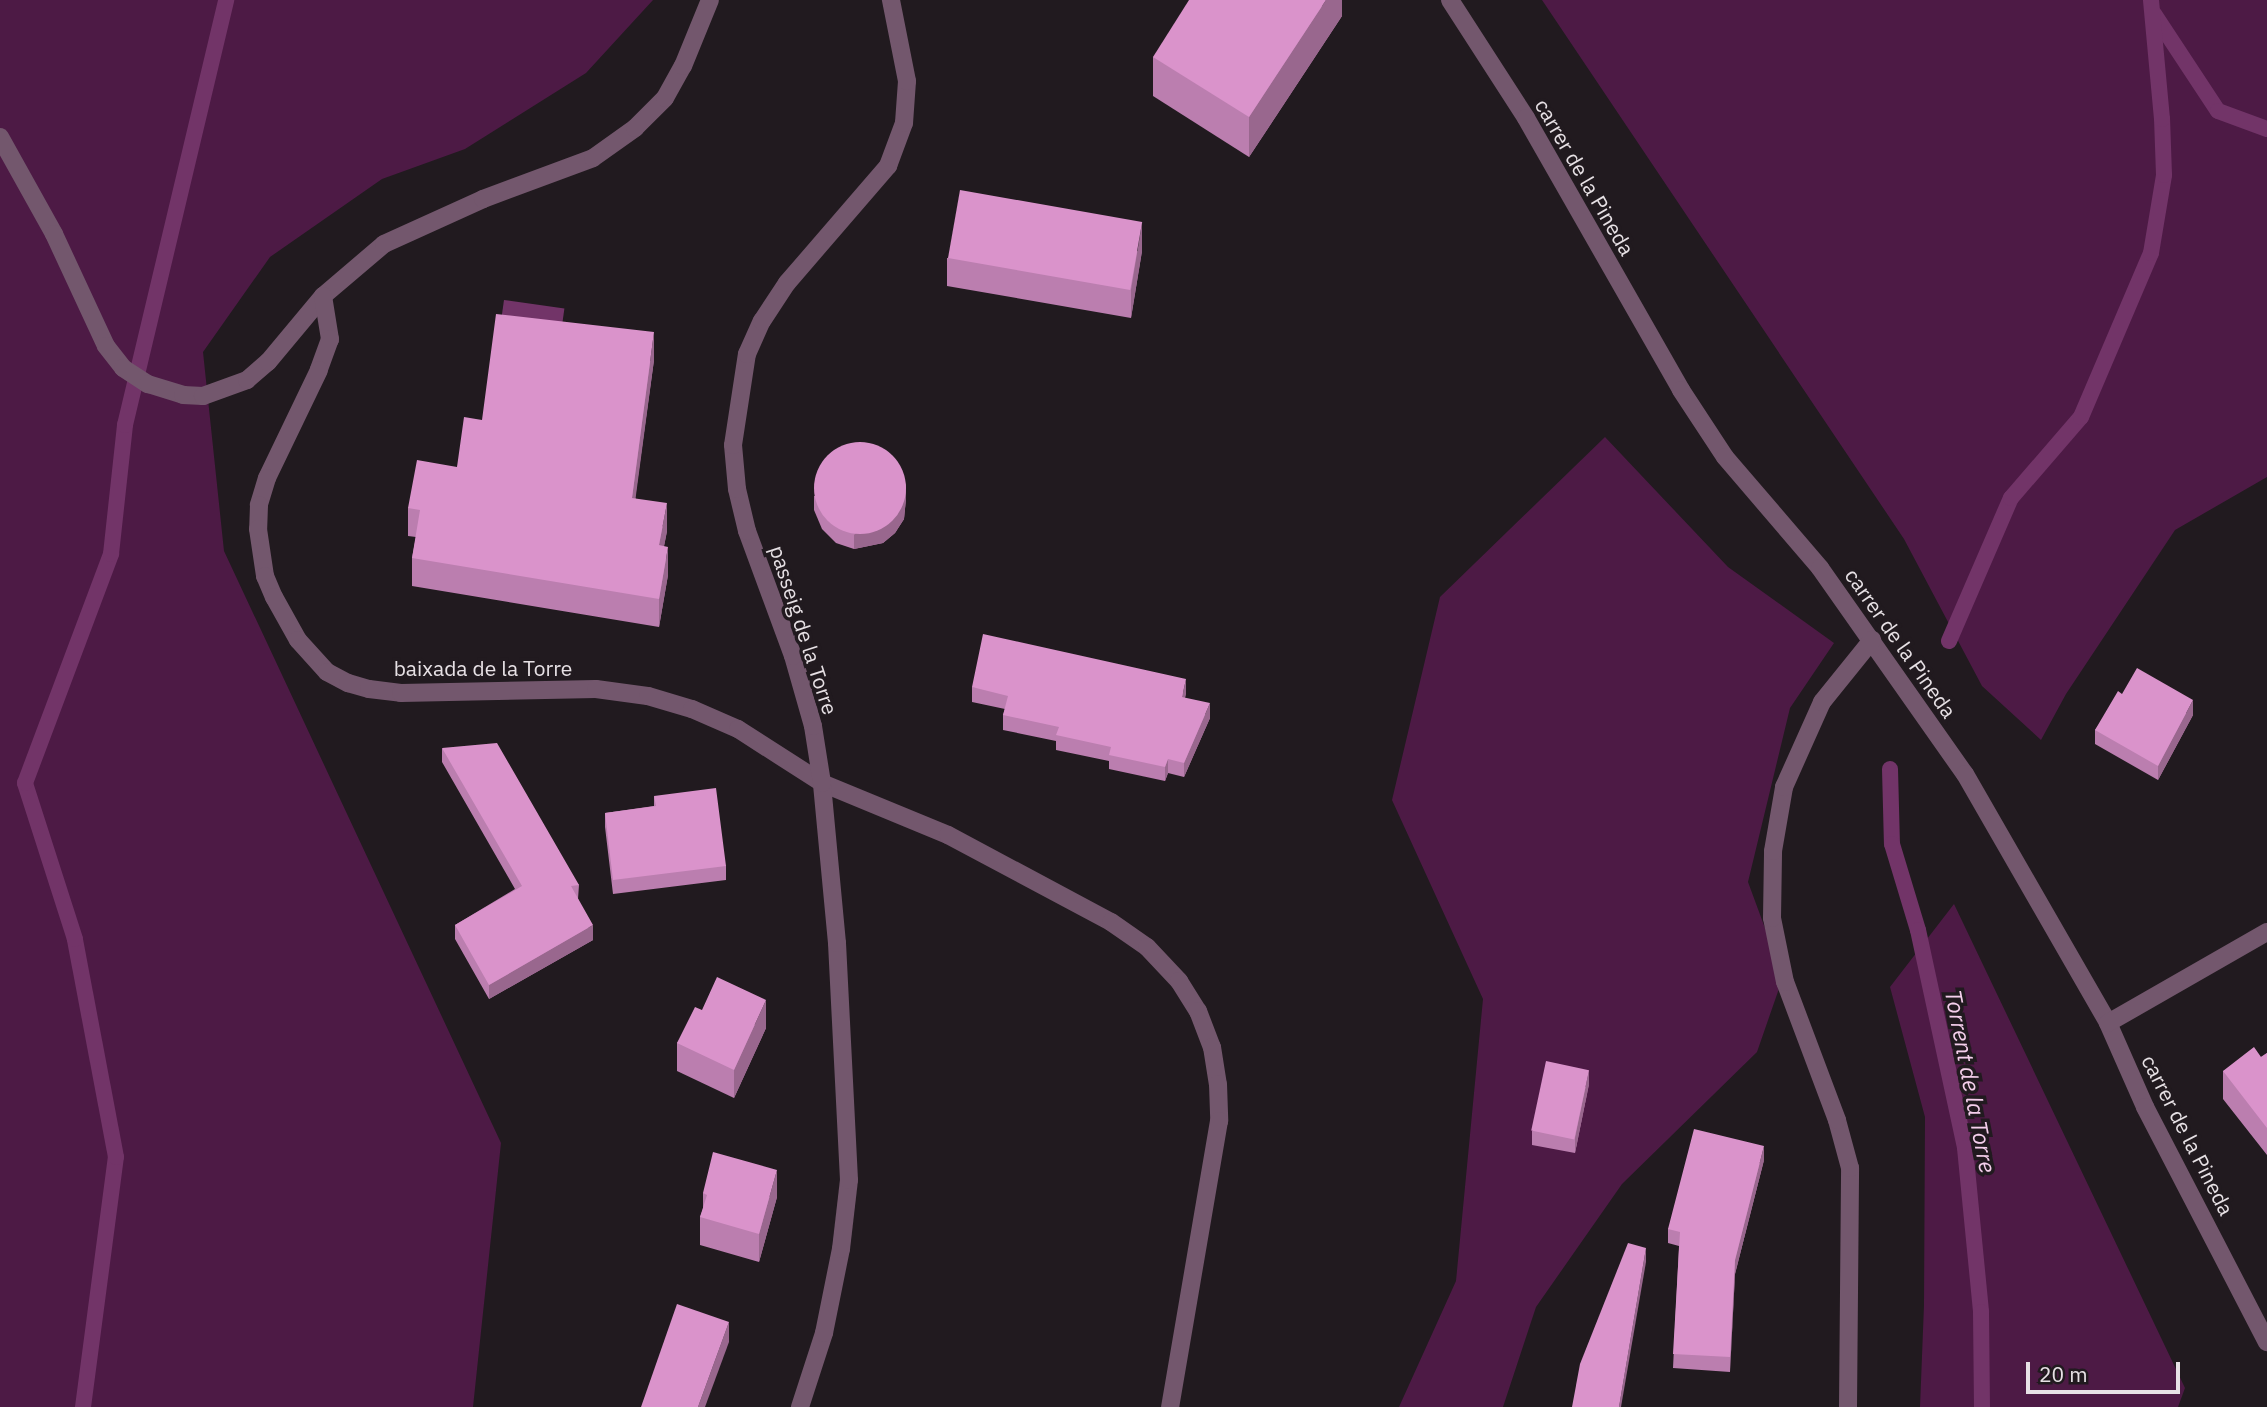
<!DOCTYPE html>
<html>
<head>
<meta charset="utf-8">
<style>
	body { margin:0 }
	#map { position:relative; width:2267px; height:1407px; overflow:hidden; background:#211a1f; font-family:"IBM Plex Sans",sans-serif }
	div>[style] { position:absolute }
	.green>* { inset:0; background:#4d1a45 }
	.water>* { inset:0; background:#723468; transform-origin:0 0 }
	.stream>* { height:16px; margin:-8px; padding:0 8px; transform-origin:8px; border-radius:8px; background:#723468 }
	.street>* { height:18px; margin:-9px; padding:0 9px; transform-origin:9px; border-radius:9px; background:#73576d }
	.wall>* { inset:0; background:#bb7eaf }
	.shaded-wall>* { inset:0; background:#99678e }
	.building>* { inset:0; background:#da93cb; transform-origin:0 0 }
	.round { border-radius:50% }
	span { translate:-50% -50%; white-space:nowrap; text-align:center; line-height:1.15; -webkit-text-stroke:7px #211a1f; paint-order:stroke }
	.street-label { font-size:21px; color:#e7e1e5 }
	.water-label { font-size:23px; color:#f5cfec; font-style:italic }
	.scale { position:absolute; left:2026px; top:1362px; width:154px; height:32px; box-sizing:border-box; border:4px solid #e7e1e5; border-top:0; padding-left:9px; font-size:21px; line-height:24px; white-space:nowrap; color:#e7e1e5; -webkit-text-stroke:5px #211a1f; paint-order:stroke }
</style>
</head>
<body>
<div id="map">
	<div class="green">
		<i style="clip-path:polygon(0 0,653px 0,586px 73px,465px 149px,382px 179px,270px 257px,203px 352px,224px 551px,501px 1143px,473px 1407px,0 1407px)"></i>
		<i style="clip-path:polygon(1542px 0,2267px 0,2267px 477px,2175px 530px,2066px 694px,2041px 740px,1982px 686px,1904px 539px)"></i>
		<i style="clip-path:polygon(1605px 437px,1728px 567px,1834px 643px,1790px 708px,1748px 882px,1783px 977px,1757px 1052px,1622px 1184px,1536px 1307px,1503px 1407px,1399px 1407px,1456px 1281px,1483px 999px,1392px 800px,1440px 597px)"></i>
		<i style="clip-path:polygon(1954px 904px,2185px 1388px,2178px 1407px,1920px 1407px,1924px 1305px,1925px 1117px,1890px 987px)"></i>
	</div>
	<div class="water">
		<i style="left:504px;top:300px;width:61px;height:23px;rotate:8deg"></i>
	</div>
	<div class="stream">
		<i style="left:2154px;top:14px;width:116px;rotate:56.6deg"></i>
		<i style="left:2218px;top:111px;width:52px;rotate:20.2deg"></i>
		<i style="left:1949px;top:641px;width:156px;rotate:-66.6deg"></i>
		<i style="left:2011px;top:498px;width:107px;rotate:-49.2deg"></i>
		<i style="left:2081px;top:417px;width:178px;rotate:-66.9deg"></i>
		<i style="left:2151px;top:253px;width:79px;rotate:-80.5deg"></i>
		<i style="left:2164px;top:175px;width:56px;rotate:-92deg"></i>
		<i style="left:2162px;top:119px;width:120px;rotate:-95.3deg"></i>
		<i style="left:1890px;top:769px;width:75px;rotate:88.5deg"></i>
		<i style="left:1892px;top:844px;width:90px;rotate:73.2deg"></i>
		<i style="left:1918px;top:930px;width:223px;rotate:77.8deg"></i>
		<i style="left:1965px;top:1148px;width:165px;rotate:84.4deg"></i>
		<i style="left:1981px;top:1312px;width:95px;rotate:89.4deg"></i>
		<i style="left:83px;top:1407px;width:252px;rotate:-82.5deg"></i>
		<i style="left:116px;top:1157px;width:222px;rotate:-100.7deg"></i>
		<i style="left:75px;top:939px;width:164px;rotate:-107.8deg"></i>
		<i style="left:25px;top:783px;width:245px;rotate:-69.4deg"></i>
		<i style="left:111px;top:554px;width:130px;rotate:-83.8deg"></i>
		<i style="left:125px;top:425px;width:437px;rotate:-76.6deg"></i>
	</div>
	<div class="street">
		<i style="left:1450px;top:0;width:140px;rotate:57.2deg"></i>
		<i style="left:1526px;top:118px;width:313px;rotate:60.3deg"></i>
		<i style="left:1681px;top:390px;width:80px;rotate:56.7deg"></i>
		<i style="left:1725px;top:457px;width:146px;rotate:49.4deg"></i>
		<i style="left:1820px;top:568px;width:252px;rotate:54.9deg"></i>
		<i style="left:1965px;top:774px;width:287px;rotate:60.1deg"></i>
		<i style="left:2108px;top:1023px;width:92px;rotate:66.2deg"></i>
		<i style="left:2145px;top:1107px;width:265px;rotate:62.6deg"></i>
		<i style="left:0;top:137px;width:111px;rotate:60.9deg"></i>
		<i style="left:54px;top:234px;width:123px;rotate:65.1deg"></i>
		<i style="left:106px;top:346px;width:28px;rotate:52deg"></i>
		<i style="left:123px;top:368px;width:30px;rotate:33deg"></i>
		<i style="left:148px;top:384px;width:37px;rotate:17deg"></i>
		<i style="left:183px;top:395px;width:20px;rotate:3deg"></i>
		<i style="left:203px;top:396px;width:47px;rotate:-20deg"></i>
		<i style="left:247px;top:380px;width:28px;rotate:-41deg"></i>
		<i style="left:268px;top:362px;width:86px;rotate:-50.2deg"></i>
		<i style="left:323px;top:296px;width:80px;rotate:-40.4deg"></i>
		<i style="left:384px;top:244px;width:109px;rotate:-24.4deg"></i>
		<i style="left:483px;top:199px;width:117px;rotate:-20.4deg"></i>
		<i style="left:593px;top:158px;width:52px;rotate:-35.5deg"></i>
		<i style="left:635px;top:128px;width:42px;rotate:-45deg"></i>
		<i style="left:665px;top:98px;width:37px;rotate:-61deg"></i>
		<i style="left:683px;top:66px;width:71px;rotate:-67.8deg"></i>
		<i style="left:323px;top:296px;width:44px;rotate:80.8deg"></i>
		<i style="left:330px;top:339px;width:33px;rotate:110deg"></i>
		<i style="left:319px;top:370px;width:120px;rotate:115.7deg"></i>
		<i style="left:267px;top:478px;width:28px;rotate:107deg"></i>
		<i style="left:259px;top:505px;width:24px;rotate:92deg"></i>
		<i style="left:258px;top:529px;width:48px;rotate:81.5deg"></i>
		<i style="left:265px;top:576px;width:23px;rotate:67deg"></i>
		<i style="left:274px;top:597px;width:49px;rotate:60.8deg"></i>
		<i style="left:298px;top:640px;width:43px;rotate:47.8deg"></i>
		<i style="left:327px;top:672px;width:24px;rotate:28deg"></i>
		<i style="left:348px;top:683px;width:22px;rotate:16deg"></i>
		<i style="left:369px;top:689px;width:32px;rotate:7deg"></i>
		<i style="left:401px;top:693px;width:195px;rotate:-1.2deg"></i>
		<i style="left:596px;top:689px;width:52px;rotate:7.7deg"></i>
		<i style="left:648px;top:696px;width:46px;rotate:16.5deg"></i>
		<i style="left:692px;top:709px;width:50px;rotate:23.5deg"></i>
		<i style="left:738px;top:729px;width:100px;rotate:32.7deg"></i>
		<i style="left:822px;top:783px;width:136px;rotate:22.4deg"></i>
		<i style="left:948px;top:835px;width:185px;rotate:28.1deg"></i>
		<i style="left:1111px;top:922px;width:44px;rotate:34.8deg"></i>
		<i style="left:1147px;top:947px;width:47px;rotate:46.7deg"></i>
		<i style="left:1179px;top:981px;width:36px;rotate:58deg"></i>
		<i style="left:1198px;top:1011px;width:39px;rotate:69deg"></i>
		<i style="left:1212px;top:1047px;width:37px;rotate:81deg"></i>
		<i style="left:1218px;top:1084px;width:37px;rotate:88deg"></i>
		<i style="left:1219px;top:1121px;width:290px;rotate:99.7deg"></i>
		<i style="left:2108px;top:1023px;width:183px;rotate:-29.8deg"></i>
		<i style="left:800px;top:1407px;width:78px;rotate:-72deg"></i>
		<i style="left:824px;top:1333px;width:86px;rotate:-78.6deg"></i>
		<i style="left:841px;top:1249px;width:69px;rotate:-83.4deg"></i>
		<i style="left:849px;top:1180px;width:237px;rotate:-92.9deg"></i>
		<i style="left:837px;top:943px;width:161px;rotate:-95.4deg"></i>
		<i style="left:822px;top:783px;width:58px;rotate:-99deg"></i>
		<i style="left:813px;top:726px;width:73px;rotate:-105.9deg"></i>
		<i style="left:793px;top:656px;width:133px;rotate:-110.2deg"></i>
		<i style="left:747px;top:531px;width:43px;rotate:-103.4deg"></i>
		<i style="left:737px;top:489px;width:44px;rotate:-95.2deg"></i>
		<i style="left:733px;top:445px;width:92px;rotate:-81.3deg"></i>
		<i style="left:747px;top:354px;width:36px;rotate:-66deg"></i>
		<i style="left:762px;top:321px;width:45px;rotate:-56.7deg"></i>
		<i style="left:787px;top:283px;width:155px;rotate:-49.2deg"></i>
		<i style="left:888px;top:166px;width:46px;rotate:-69.6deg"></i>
		<i style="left:904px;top:123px;width:42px;rotate:-85.9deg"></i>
		<i style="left:907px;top:81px;width:83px;rotate:-101.2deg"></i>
		<i style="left:1848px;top:1407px;width:239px;rotate:-89.5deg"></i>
		<i style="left:1850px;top:1168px;width:50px;rotate:-105.2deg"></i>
		<i style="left:1837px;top:1120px;width:147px;rotate:-110.6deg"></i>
		<i style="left:1785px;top:982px;width:65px;rotate:-101.5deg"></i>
		<i style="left:1772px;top:918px;width:67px;rotate:-89.1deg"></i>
		<i style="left:1773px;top:851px;width:65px;rotate:-80.2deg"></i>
		<i style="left:1784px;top:787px;width:93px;rotate:-65.9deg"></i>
		<i style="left:1822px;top:702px;width:80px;rotate:-51.1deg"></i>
	</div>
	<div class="wall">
		<i style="clip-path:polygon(1342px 0,1342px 16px,1249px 157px,1153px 96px,1153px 57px)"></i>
		<i style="clip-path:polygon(1142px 251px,1131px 318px,947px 286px,947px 258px)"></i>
		<i style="clip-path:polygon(654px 360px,635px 498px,667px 531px,664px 546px,668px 575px,659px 627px,412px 586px,412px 558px,416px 537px,408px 536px,408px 508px,457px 467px,482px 420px)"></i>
		<i style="clip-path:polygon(814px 496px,906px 499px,904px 519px,895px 533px,883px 543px,854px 549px,836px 543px,822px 529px,814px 510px)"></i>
		<i style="clip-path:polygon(972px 687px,1186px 693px,1185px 698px,1210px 718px,1184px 777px,1168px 773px,1165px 781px,1109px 769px,1109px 761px,1056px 750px,1056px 741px,1003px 730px,1003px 715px,1005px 709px,972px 702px)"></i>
		<i style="clip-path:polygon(2122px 694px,2193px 715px,2158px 780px,2095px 744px,2095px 730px)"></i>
		<i style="clip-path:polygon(442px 748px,579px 885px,578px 899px,593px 940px,489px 999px,455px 939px,455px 925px,515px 889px,442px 762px)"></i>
		<i style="clip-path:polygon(654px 796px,726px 866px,726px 880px,613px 894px,605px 827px,605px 813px,654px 806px)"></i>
		<i style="clip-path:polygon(702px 1010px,766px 1028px,734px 1098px,677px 1071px,677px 1043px)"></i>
		<i style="clip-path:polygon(2267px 1053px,2267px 1155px,2223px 1099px,2223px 1071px,2261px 1057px)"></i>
		<i style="clip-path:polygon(1589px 1084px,1575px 1153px,1532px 1145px,1532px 1131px)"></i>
		<i style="clip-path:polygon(1764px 1160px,1735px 1274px,1730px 1372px,1673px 1368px,1679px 1246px,1668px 1243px,1668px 1229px)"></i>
		<i style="clip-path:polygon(703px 1193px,777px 1197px,759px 1262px,700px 1245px,700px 1217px,703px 1209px)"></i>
	</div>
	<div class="shaded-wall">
		<i style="clip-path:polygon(1326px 0,1342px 0,1342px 16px,1249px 157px,1249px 117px)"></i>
		<i style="clip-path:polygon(1142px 223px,1142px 251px,1131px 318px,1131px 290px)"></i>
		<i style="clip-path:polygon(654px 332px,654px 360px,632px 525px,632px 498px)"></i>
		<i style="clip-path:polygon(906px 484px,906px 499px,904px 519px,895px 533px,883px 543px,854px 549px,854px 535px)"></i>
		<i style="clip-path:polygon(667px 503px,667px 531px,659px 572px,659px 545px)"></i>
		<i style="clip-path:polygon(668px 547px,668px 575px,659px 627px,659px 599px)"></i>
		<i style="clip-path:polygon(1186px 679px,1186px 693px,1182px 711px,1182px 697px)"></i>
		<i style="clip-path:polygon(2193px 700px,2193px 715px,2158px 780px,2158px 766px)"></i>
		<i style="clip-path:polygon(1210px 703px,1210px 718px,1184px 777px,1184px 763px)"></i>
		<i style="clip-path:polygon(1168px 759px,1168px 773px,1165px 781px,1165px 767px)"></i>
		<i style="clip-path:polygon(593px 925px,593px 940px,489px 999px,489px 985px)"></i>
		<i style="clip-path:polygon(766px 1000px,766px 1028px,734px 1098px,734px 1070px)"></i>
		<i style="clip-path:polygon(1589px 1070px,1589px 1084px,1575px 1153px,1575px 1138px)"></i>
		<i style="clip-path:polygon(1764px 1146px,1764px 1160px,1735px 1274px,1730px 1372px,1735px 1260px)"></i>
		<i style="clip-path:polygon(777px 1170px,777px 1197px,759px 1262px,759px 1234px)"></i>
		<i style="clip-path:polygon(1646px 1248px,1646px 1262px,1621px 1407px,1619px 1407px)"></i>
		<i style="clip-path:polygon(729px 1322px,729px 1342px,705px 1407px,698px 1407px)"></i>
	</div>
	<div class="building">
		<i style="clip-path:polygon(1189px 0,1326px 0,1249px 117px,1153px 57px)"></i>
		<i style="left:960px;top:190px;width:185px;height:69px;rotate:10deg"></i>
		<i style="clip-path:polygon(496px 314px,654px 332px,632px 498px,667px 503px,659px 545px,668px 547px,659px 599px,412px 558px,420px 510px,408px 508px,417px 460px,457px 467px,464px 417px,482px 420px)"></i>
		<i class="round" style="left:814px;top:442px;width:92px;height:92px"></i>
		<i style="clip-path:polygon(983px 634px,1186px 679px,1182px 697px,1210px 703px,1184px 763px,1168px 759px,1165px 767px,1109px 755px,1111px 747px,1056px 735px,1059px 727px,1003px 715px,1008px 696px,972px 687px)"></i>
		<i style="clip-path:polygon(2137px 668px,2193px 700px,2158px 766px,2095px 730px,2118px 691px,2122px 694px)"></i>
		<i style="clip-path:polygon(497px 743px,579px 885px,571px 886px,593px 925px,489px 985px,455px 925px,522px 886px,442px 748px)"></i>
		<i style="clip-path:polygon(716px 788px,726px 866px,613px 880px,605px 813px,656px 806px,654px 796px)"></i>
		<i style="clip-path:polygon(717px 977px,766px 1000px,734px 1070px,677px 1043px,695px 1007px,702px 1010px)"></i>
		<i style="clip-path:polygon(2254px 1047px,2261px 1057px,2267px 1053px,2267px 1128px,2223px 1071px)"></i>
		<i style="left:1546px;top:1061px;width:44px;height:71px;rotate:12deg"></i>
		<i style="clip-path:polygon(1694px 1129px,1764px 1146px,1735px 1260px,1730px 1357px,1673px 1354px,1680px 1232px,1668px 1229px)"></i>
		<i style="clip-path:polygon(713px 1152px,777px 1170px,759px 1234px,700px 1217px,707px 1195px,703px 1193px)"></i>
		<i style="clip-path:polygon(1628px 1243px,1646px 1248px,1619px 1407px,1572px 1407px,1580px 1364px)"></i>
		<i style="clip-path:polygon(677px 1304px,729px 1322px,698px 1407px,641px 1407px)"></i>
	</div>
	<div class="street-label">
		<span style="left:1585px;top:177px;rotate:60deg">carrer de la Pineda</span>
		<span style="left:804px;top:630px;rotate:72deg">passeig de la Torre</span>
		<span style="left:1901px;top:643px;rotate:55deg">carrer de la Pineda</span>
		<span style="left:483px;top:668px">baixada de la Torre</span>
		<span style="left:2188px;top:1135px;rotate:63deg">carrer de la Pineda</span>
	</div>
	<div class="water-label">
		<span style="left:1971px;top:1081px;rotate:79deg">Torrent de la Torre</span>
	</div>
	<div class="scale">20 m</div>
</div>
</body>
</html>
